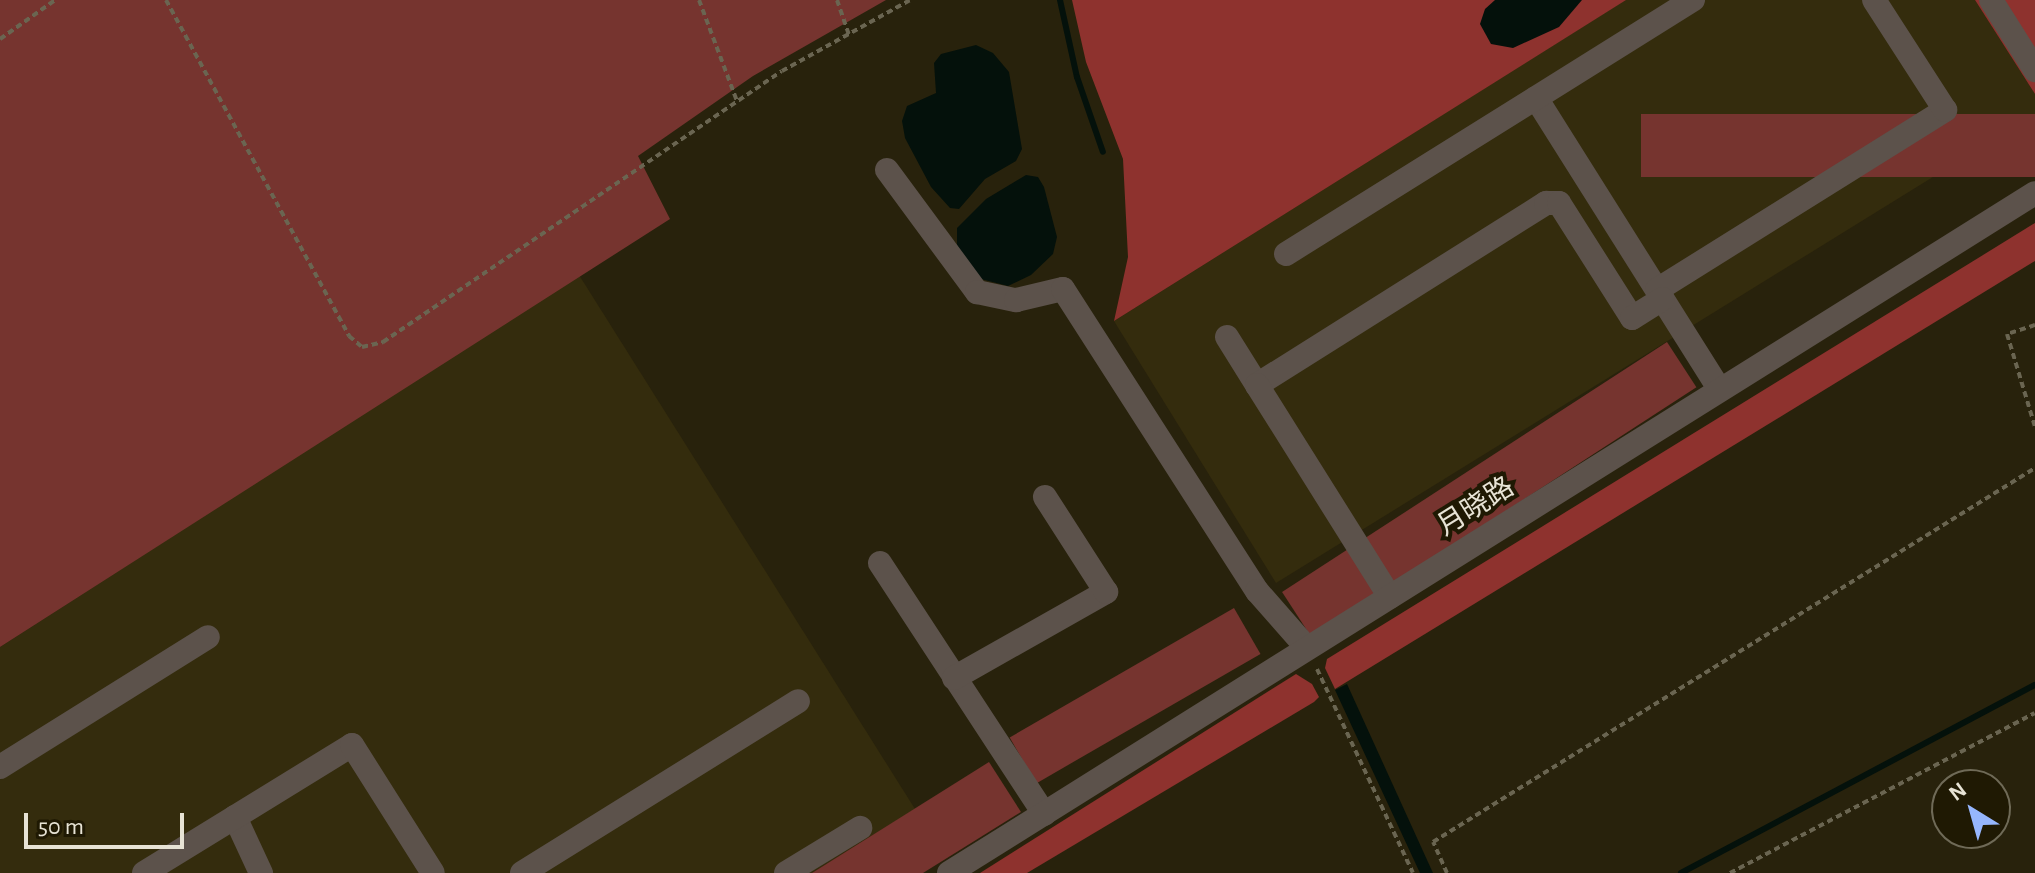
<!DOCTYPE html>
<html>
<head>
<meta charset="utf-8">
<style>
	body { margin:0 }
	#map { position:relative; width:2035px; height:873px; overflow:hidden; background:#28220c; font-family:"Alegreya Sans","Noto Sans SC",sans-serif }
	div>[style] { position:absolute }
	.built>* { inset:0; background:#342c0d }
	.green>* { inset:0; background:#76342f; transform-origin:0 0 }
	.forest>* { inset:0; background:#8e322e }
	.water>* { inset:0; background:#04110b }
	.stream>* { height:6px; margin:-3px; padding:0 3px; transform-origin:3px; border-radius:3px; background:#04110b }
	.path>* { height:4px; margin-top:-2px; transform-origin:0; background:repeating-linear-gradient(90deg,#6a6551 0 6px,transparent 0 10px) }
	.minor>* { height:24px; margin:-12px; padding:0 12px; transform-origin:12px; border-radius:12px; background:#5c524b }
	span { translate:-50% -50%; white-space:nowrap; text-align:center; line-height:1.15; -webkit-text-stroke:8px #1f1903; paint-order:stroke }
	.street-label { font-size:28px; color:#e7e3d5 }
	.north { position:absolute; left:1931px; top:769px; width:80px; height:80px; box-sizing:border-box; background:#1f1903; border:2px solid #6f6a57; border-radius:50%; rotate:323deg; font-size:22px; font-weight:700; line-height:32px; text-align:center; color:#e7e3d5 }
	.north::after { content:''; display:block; margin:auto; width:28px; height:36px; background:#96b6fd; clip-path:polygon(50% 0,100% 100%,50% 72%,0 100%) }
	.scale { position:absolute; left:24px; top:813px; width:160px; height:36px; box-sizing:border-box; border:4px solid #e7e3d5; border-top:0; padding-left:10px; font-size:24px; line-height:28px; white-space:nowrap; color:#e7e3d5; -webkit-text-stroke:6px #1f1903; paint-order:stroke }
</style>
</head>
<body>
<div id="map">
	<div class="built">
		<i style="clip-path:polygon(1625px 0,1975px 0,2035px 94px,2035px 114px,1276px 583px,1114px 321px)"></i>
		<i style="clip-path:polygon(579px 275px,915px 809px,812px 873px,0 873px,0 647px)"></i>
	</div>
	<div class="green">
		<i style="clip-path:polygon(0 0,886px 0,753px 76px,638px 156px,670px 219px,0 647px)"></i>
		<i style="left:2035px;top:114px;width:63px;height:394px;rotate:90deg"></i>
		<i style="left:1667px;top:342px;width:54px;height:459px;rotate:57deg"></i>
		<i style="left:1234px;top:608px;width:53px;height:259px;rotate:60deg"></i>
		<i style="clip-path:polygon(989px 762px,1021px 812px,923px 873px,812px 873px)"></i>
	</div>
	<div class="forest">
		<i style="clip-path:polygon(1072px 0,1626px 0,1114px 321px,1128px 257px,1123px 159px,1086px 62px)"></i>
		<i style="clip-path:polygon(1975px 0,2035px 0,2035px 94px)"></i>
		<i style="clip-path:polygon(2035px 223px,2035px 261px,1335px 689px,1325px 668px,1327px 659px)"></i>
		<i style="clip-path:polygon(1296px 674px,1312px 684px,1319px 697px,1314px 702px,1027px 873px,980px 873px)"></i>
	</div>
	<div class="water">
		<i style="clip-path:polygon(1495px 0,1582px 0,1559px 27px,1513px 48px,1491px 44px,1480px 24px,1485px 9px)"></i>
		<i style="clip-path:polygon(976px 45px,993px 53px,1009px 72px,1022px 149px,1016px 161px,985px 179px,959px 209px,950px 208px,931px 187px,905px 138px,902px 121px,907px 106px,936px 93px,934px 63px,941px 54px)"></i>
		<i style="clip-path:polygon(1026px 175px,1038px 177px,1044px 187px,1057px 237px,1053px 254px,1031px 275px,1008px 286px,977px 278px,957px 245px,957px 228px,986px 199px)"></i>
		<i style="clip-path:polygon(1347px 684px,1433px 873px,1420px 873px,1335px 690px)"></i>
	</div>
	<div class="stream">
		<i style="left:1060px;top:0;width:79px;rotate:77.6deg"></i>
		<i style="left:1077px;top:77px;width:79px;rotate:70.9deg"></i>
		<i style="left:1681px;top:873px;width:401px;rotate:-28deg"></i>
	</div>
	<div class="path">
		<i style="left:166px;top:0;width:383px;rotate:61.4deg"></i>
		<i style="left:349px;top:336px;width:17px;rotate:40deg"></i>
		<i style="left:362px;top:347px;width:22px;rotate:-13deg"></i>
		<i style="left:383px;top:342px;width:482px;rotate:-34.2deg"></i>
		<i style="left:782px;top:71px;width:146px;rotate:-29deg"></i>
		<i style="left:699px;top:0;width:108px;rotate:69.4deg"></i>
		<i style="left:837px;top:0;width:36px;rotate:71deg"></i>
		<i style="left:0;top:39px;width:67px;rotate:-35.3deg"></i>
		<i style="left:2035px;top:325px;width:29px;rotate:162deg"></i>
		<i style="left:2007px;top:334px;width:97px;rotate:73.2deg"></i>
		<i style="left:1317px;top:669px;width:225px;rotate:64.8deg"></i>
		<i style="left:1447px;top:873px;width:34px;rotate:-114deg"></i>
		<i style="left:1433px;top:842px;width:709px;rotate:-31.85deg"></i>
		<i style="left:1730px;top:873px;width:344px;rotate:-27.7deg"></i>
	</div>
	<div class="minor">
		<i style="left:1991px;top:0;width:83px;rotate:57.8deg"></i>
		<i style="left:1536px;top:98px;width:345px;rotate:57.8deg"></i>
		<i style="left:887px;top:170px;width:152px;rotate:53.6deg"></i>
		<i style="left:977px;top:292px;width:40px;rotate:12deg"></i>
		<i style="left:1016px;top:300px;width:48px;rotate:-13.2deg"></i>
		<i style="left:1063px;top:289px;width:359px;rotate:57.3deg"></i>
		<i style="left:1257px;top:591px;width:76px;rotate:48.7deg"></i>
		<i style="left:1286px;top:254px;width:480px;rotate:-32deg"></i>
		<i style="left:1657px;top:290px;width:340px;rotate:-32deg"></i>
		<i style="left:1945px;top:110px;width:131px;rotate:-122.8deg"></i>
		<i style="left:1227px;top:337px;width:57px;rotate:58deg"></i>
		<i style="left:1257px;top:385px;width:342px;rotate:-32.2deg"></i>
		<i style="left:1546px;top:203px;width:13px"></i>
		<i style="left:1559px;top:203px;width:136px;rotate:57.6deg"></i>
		<i style="left:1632px;top:318px;width:36px;rotate:-32deg"></i>
		<i style="left:1257px;top:385px;width:250px;rotate:57.9deg"></i>
		<i style="left:880px;top:563px;width:300px;rotate:56.8deg"></i>
		<i style="left:954px;top:678px;width:175px;rotate:-29.5deg"></i>
		<i style="left:1106px;top:592px;width:113px;rotate:-122.7deg"></i>
		<i style="left:0;top:767px;width:245px;rotate:-32deg"></i>
		<i style="left:235px;top:817px;width:62px;rotate:65.1deg"></i>
		<i style="left:144px;top:873px;width:244px;rotate:-31.6deg"></i>
		<i style="left:352px;top:745px;width:151px;rotate:57.7deg"></i>
		<i style="left:522px;top:873px;width:325px;rotate:-31.9deg"></i>
		<i style="left:786px;top:873px;width:87px;rotate:-31.3deg"></i>
		<i style="left:949px;top:873px;width:1281px;rotate:-32.05deg"></i>
	</div>
	<div class="street-label">
		<span style="left:1476px;top:507px;rotate:-32deg">月晓路</span>
	</div>
	<div class="north">N</div>
	<div class="scale">50 m</div>
</div>
</body>
</html>
